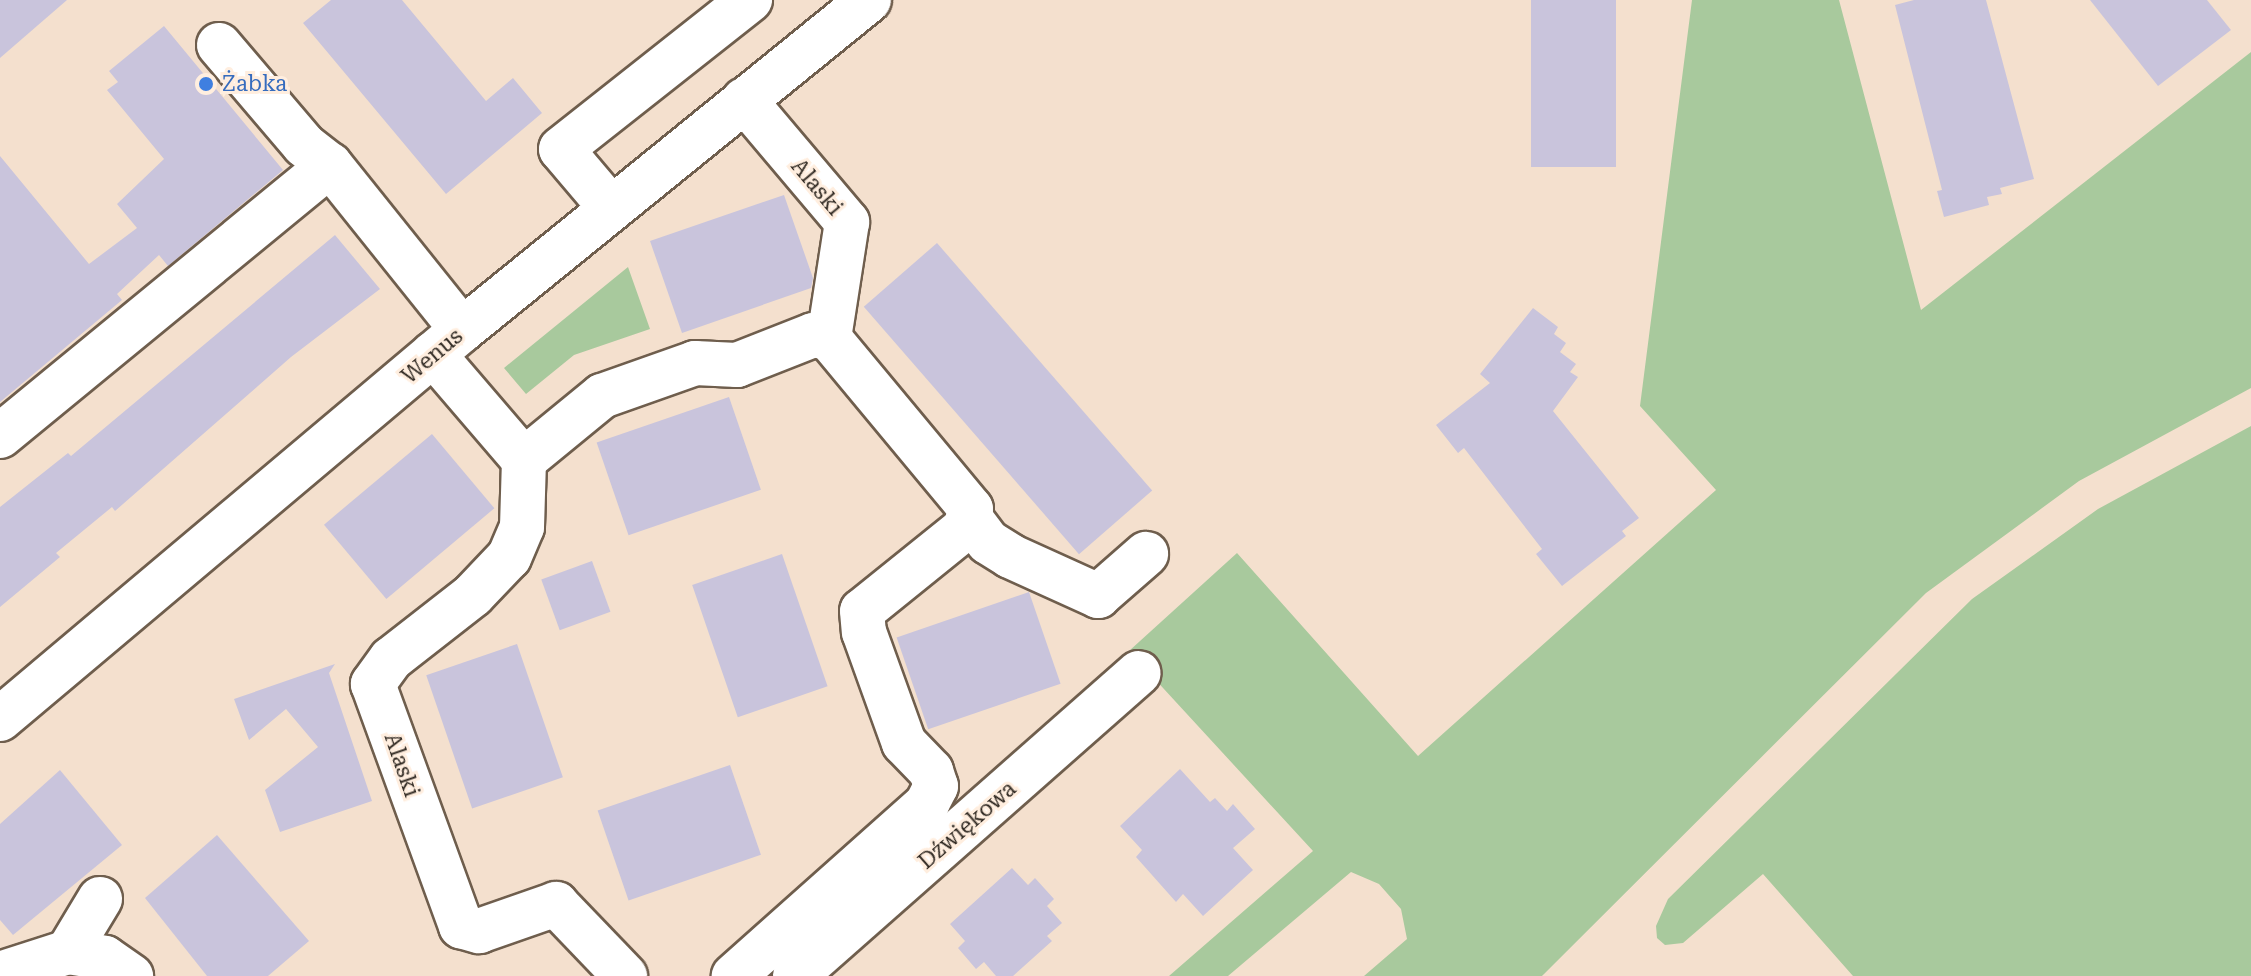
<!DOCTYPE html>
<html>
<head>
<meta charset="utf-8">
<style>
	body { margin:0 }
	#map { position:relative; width:2251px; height:976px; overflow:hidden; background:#f4e0ce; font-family:"Roboto Serif",serif }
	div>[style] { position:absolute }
	.green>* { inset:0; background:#a8c99d }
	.building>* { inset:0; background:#c9c4dc; transform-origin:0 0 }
	.roads { filter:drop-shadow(2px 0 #6f5e4d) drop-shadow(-2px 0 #6f5e4d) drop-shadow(0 2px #6f5e4d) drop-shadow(0 -2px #6f5e4d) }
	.minor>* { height:44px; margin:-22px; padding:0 22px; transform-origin:22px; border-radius:22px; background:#fff }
	.dots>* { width:22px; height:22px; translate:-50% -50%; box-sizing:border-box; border:4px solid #ffeedf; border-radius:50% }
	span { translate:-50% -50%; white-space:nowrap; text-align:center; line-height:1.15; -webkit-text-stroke:6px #ffeedf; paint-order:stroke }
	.shop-label { font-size:22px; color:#366cbe }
	.left { translate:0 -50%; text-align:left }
	.street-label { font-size:22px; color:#2f2821 }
</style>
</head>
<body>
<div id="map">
	<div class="green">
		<i style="clip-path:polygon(1692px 0,1839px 0,1921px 310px,2251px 52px,2251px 388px,2079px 481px,1926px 593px,1542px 976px,1364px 976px,1407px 939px,1401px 909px,1379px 884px,1351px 872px,1228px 976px,1169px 976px,1313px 851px,1129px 651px,1237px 553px,1418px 756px,1716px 490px,1640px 406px)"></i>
		<i style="clip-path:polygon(628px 267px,650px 329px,574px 355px,526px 394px,504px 368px)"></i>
		<i style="clip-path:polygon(2251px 426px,2251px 976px,1853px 976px,1763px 874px,1683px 943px,1665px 945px,1657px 938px,1656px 926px,1668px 899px,1972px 599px,2098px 509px)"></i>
	</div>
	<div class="building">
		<i style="clip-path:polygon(0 0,67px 0,0 58px)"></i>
		<i style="clip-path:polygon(331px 0,402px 0,486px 101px,513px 78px,542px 113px,446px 194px,303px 23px)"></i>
		<i style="left:1531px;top:0;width:85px;height:167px"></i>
		<i style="clip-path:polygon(1914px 0,1986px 0,2034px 179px,2000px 188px,2002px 194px,1987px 197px,1989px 205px,1944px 217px,1937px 191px,1942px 190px,1895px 5px)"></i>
		<i style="clip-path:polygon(2090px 0,2207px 0,2231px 30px,2158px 86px)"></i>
		<i style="clip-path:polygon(164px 26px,283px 170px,168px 266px,159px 255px,117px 294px,122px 300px,0 402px,0 156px,89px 264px,137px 228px,117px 204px,164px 159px,107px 90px,118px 82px,109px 71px)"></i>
		<i style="clip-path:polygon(784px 195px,813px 278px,811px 288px,682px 333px,650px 241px)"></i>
		<i style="clip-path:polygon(335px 235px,380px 289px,291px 357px,115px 511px,112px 507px,56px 553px,60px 557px,0 607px,0 507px,68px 453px,71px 456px)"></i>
		<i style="left:937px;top:243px;width:328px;height:97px;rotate:49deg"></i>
		<i style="clip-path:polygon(1533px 308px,1558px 327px,1554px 334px,1566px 343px,1560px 352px,1576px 364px,1570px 372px,1578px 377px,1553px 411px,1639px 518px,1622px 531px,1626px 536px,1562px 586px,1536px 554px,1542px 549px,1464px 448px,1458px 453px,1436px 425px,1490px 383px,1480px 374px)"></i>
		<i style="left:729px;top:397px;width:98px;height:140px;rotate:71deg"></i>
		<i style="left:432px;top:434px;width:97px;height:141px;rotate:50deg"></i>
		<i style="left:782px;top:554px;width:140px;height:95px;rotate:71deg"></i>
		<i style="left:592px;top:561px;width:54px;height:54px;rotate:70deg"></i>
		<i style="left:1029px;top:592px;width:97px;height:140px;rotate:71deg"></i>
		<i style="left:517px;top:644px;width:141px;height:96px;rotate:71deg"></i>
		<i style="clip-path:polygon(335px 664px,329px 673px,372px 801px,280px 832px,265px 790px,318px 747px,286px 709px,249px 740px,234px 699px)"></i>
		<i style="left:730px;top:765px;width:95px;height:140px;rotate:71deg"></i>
		<i style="clip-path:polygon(1180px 769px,1210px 802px,1215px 798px,1227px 811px,1233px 804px,1255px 829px,1233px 848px,1253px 870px,1203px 916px,1183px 894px,1176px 902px,1136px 857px,1142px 850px,1120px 826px)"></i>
		<i style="clip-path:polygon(60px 770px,122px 845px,13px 935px,0 920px,0 824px)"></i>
		<i style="clip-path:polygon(217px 835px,309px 941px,268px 976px,207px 976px,145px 898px)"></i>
		<i style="clip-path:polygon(1012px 868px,1028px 885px,1035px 878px,1054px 899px,1047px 906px,1062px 923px,1047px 936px,1052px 941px,1013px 976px,996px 976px,984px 962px,976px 969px,958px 948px,965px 941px,950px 924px)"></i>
	</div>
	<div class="roads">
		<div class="minor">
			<i style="left:219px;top:45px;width:131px;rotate:49.6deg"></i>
			<i style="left:304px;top:145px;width:33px;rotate:38deg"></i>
			<i style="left:330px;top:165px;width:211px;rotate:51.3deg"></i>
			<i style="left:744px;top:100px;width:160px;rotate:49.8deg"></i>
			<i style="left:847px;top:222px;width:117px;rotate:98.8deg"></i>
			<i style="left:611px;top:208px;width:77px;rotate:-130.3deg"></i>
			<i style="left:561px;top:149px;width:241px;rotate:-38.3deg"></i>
			<i style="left:433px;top:354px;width:140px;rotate:49.4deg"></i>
			<i style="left:524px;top:460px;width:67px;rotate:91.7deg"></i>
			<i style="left:522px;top:527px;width:33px;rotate:113deg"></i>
			<i style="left:509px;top:557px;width:52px;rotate:133.5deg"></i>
			<i style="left:473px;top:595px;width:104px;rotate:142deg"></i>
			<i style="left:391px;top:659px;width:31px;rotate:126deg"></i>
			<i style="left:373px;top:684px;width:258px;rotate:70deg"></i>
			<i style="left:461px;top:926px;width:19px;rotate:16deg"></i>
			<i style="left:479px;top:931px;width:82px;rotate:-19.3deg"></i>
			<i style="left:556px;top:904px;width:100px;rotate:46.2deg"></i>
			<i style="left:0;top:436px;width:427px;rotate:-39.4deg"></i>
			<i style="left:524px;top:460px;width:101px;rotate:-39.4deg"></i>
			<i style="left:602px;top:396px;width:99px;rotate:-19.5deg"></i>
			<i style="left:695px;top:363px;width:42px;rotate:2.7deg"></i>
			<i style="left:737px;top:365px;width:82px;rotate:-21.5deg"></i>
			<i style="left:813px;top:335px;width:16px;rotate:11deg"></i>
			<i style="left:829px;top:338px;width:222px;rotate:50.3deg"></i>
			<i style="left:971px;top:509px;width:20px;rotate:108deg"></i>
			<i style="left:965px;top:528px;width:132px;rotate:141.1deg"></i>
			<i style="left:862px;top:611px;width:21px;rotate:85deg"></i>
			<i style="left:864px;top:632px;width:118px;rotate:70.2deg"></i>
			<i style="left:904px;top:743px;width:39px;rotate:46deg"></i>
			<i style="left:931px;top:771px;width:16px;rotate:72deg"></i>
			<i style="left:936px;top:786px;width:20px;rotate:117deg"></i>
			<i style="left:927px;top:804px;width:259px;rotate:138.3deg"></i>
			<i style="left:970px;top:518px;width:30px;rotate:53deg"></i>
			<i style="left:988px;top:542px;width:26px;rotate:32deg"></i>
			<i style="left:1010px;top:556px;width:97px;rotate:24.4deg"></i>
			<i style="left:1098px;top:596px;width:64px;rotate:-41.2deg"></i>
			<i style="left:0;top:719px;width:604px;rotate:-40.1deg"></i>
			<i style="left:462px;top:330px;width:524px;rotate:-39.04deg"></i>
			<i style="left:68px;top:952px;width:62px;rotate:-58.9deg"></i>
			<i style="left:0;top:974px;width:71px;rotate:-17.9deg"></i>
			<i style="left:68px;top:952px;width:37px;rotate:9deg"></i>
			<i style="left:105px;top:958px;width:32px;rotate:35deg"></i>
			<i style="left:795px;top:976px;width:458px;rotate:-41.4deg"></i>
		</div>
	</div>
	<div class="dots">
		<i style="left:206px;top:84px;background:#3f7fe0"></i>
	</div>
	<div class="shop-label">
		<span class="left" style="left:222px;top:84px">Żabka</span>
	</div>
	<div class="street-label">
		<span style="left:817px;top:187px;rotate:50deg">Alaski</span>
		<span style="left:432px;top:356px;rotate:-40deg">Wenus</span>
		<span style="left:402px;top:765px;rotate:71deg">Alaski</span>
		<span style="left:967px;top:825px;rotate:-41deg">Dźwiękowa</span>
	</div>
</div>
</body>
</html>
